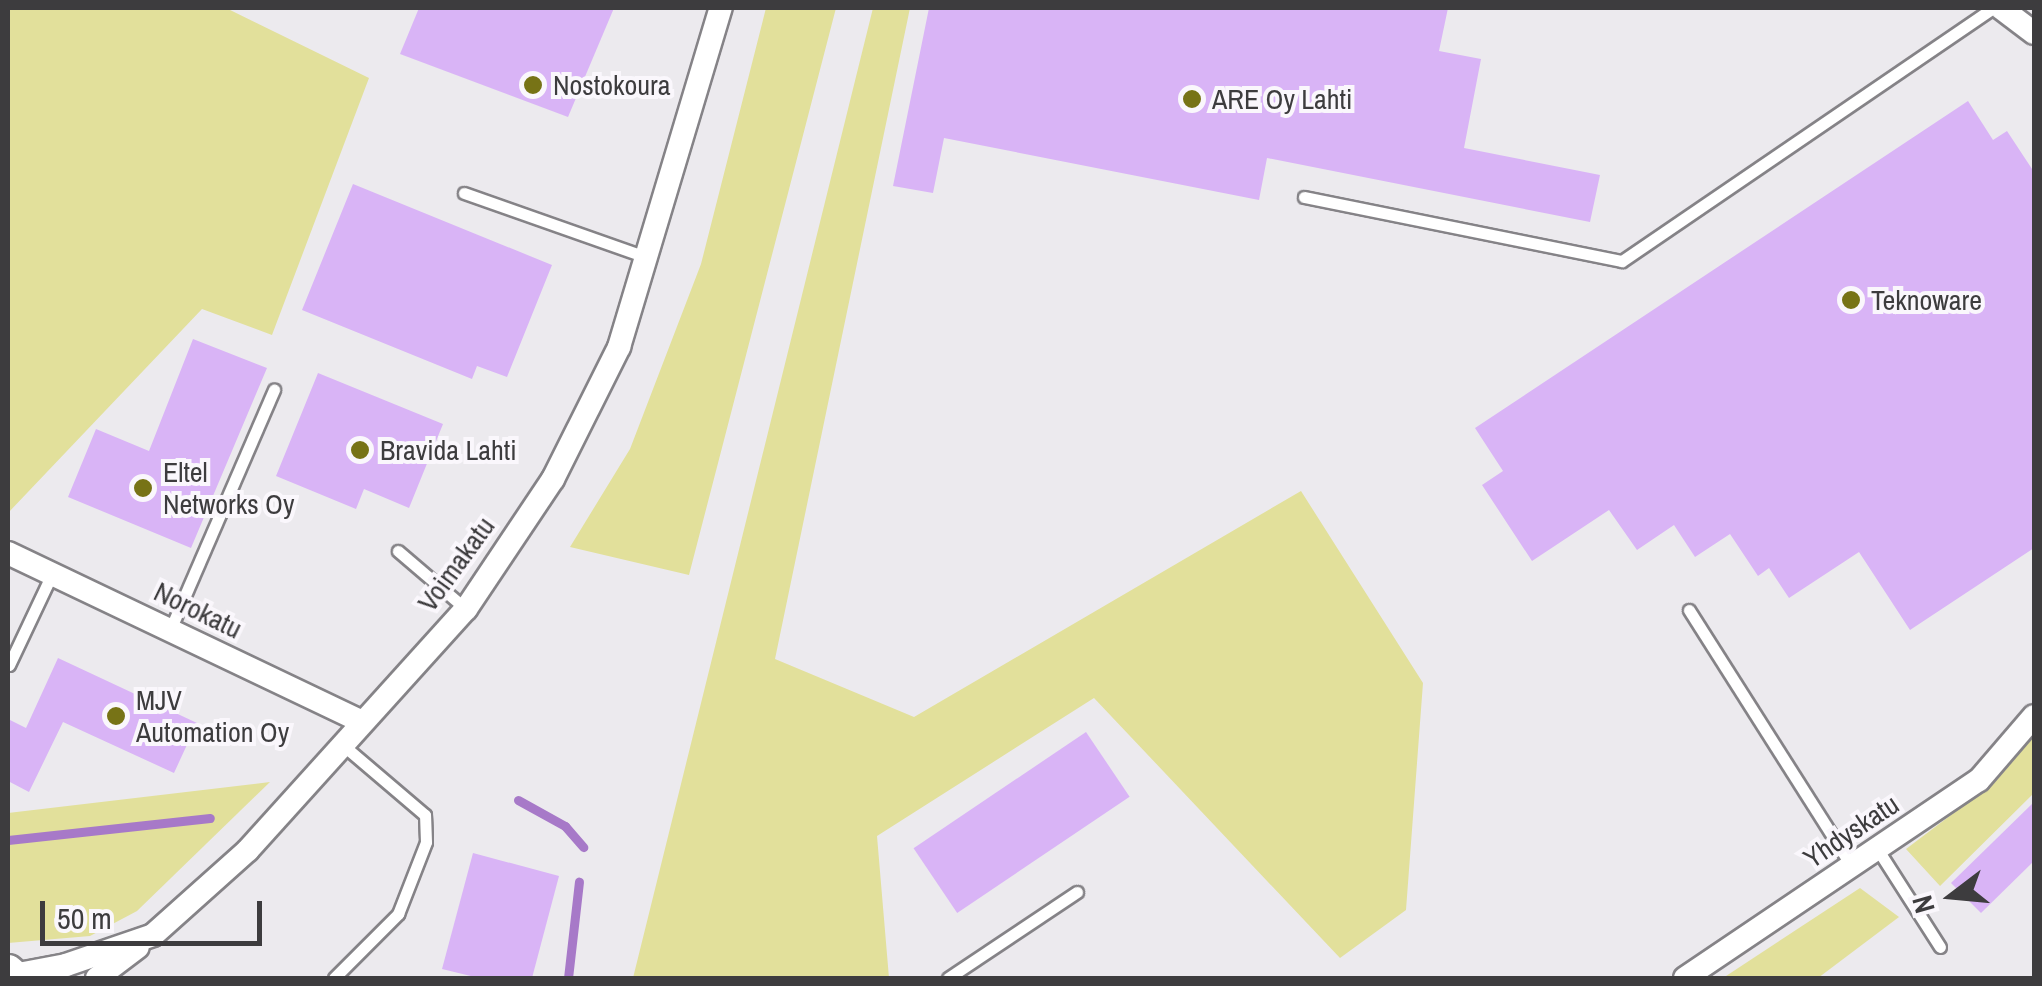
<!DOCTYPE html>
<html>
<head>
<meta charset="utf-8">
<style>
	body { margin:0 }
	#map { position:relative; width:2042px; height:986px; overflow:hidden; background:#eceaee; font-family:"Archivo Narrow",sans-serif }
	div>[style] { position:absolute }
	.green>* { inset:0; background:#e2e09b }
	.stream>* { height:9px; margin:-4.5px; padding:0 4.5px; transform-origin:4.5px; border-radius:4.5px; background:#a779c8 }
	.building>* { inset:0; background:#d9b4f6; transform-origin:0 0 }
	.roads { filter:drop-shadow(2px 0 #858387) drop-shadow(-2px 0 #858387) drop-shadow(0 2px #858387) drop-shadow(0 -2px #858387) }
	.lane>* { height:11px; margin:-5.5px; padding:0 5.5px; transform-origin:5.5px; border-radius:5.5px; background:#fff }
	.street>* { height:22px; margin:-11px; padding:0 11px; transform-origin:11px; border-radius:11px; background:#fff }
	.secondary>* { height:32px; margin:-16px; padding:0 16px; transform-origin:16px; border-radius:16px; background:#fff }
	.dots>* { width:28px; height:28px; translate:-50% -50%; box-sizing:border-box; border:5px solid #faf7fc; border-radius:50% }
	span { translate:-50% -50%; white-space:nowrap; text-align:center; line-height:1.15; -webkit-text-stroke:8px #faf7fc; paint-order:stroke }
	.poi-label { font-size:28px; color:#3d3c3e }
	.left { translate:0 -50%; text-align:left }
	.street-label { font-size:28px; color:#3d3c3e }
	.frame { position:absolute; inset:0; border:10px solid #3d3c3e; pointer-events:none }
	.north { position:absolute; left:1902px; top:846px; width:100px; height:100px; -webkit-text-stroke:8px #faf7fc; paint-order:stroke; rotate:254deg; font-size:28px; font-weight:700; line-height:40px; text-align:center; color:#3d3c3e }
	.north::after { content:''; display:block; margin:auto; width:35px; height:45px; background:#3d3c3e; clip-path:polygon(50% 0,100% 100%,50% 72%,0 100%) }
	.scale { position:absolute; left:40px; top:901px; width:222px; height:45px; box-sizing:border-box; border:5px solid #3d3c3e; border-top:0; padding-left:12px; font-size:30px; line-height:35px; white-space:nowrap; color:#3d3c3e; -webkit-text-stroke:8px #faf7fc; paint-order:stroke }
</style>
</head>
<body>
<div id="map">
	<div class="green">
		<i style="clip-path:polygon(8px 8px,226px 8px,369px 78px,272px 335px,202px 309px,8px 513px)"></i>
		<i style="clip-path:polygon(766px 8px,836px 8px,689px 575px,570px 547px,630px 449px,701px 264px)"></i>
		<i style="clip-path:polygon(873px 8px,910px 8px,775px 659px,914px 717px,1301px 491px,1423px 683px,1406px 910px,1340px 958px,1094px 698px,877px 836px,889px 978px,633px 978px)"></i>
		<i style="clip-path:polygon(2034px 735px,2034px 793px,1940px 886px,1906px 849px,1992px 784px)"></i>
		<i style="clip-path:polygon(270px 782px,137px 911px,90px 936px,8px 943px,8px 813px)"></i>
		<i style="clip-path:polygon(1860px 888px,1899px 917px,1818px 978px,1723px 978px)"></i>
	</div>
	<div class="stream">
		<i style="left:518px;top:800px;width:54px;rotate:29deg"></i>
		<i style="left:565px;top:826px;width:28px;rotate:49deg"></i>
		<i style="left:8px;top:840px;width:203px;rotate:-6.2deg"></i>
		<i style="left:568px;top:978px;width:97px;rotate:-83.5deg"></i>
	</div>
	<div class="building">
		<i style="clip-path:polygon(419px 8px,614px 8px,568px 117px,400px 54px)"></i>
		<i style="clip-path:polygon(929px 8px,1448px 8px,1439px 51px,1481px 59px,1464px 148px,1600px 175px,1590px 222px,1267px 158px,1259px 200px,944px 138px,933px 193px,893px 186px)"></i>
		<i style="clip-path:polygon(1968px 101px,1993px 140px,2007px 131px,2034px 172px,2034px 548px,1910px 630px,1859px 552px,1789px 598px,1769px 568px,1758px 576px,1730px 534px,1695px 557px,1674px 525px,1637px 550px,1609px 510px,1532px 561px,1482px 485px,1503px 471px,1475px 428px)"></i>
		<i style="clip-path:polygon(353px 184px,552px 265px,507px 377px,477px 366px,472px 379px,302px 310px)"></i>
		<i style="clip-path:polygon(193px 339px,267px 368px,191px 548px,68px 497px,96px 429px,149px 451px)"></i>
		<i style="clip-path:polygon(318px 373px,443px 424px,409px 508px,364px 489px,356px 509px,276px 476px)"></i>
		<i style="clip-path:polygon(58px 658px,197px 723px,174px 773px,63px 722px,29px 792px,8px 781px,8px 719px,26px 728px)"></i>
		<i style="left:1086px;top:732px;width:78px;height:208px;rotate:56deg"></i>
		<i style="clip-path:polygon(2034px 802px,2034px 861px,1981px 913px,1951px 883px)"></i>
		<i style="clip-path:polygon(473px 853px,559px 876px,532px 978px,479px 978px,442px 969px)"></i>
	</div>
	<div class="roads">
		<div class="lane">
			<i style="left:464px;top:193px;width:196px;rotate:19.4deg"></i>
			<i style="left:1304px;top:197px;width:324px;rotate:11.4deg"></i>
			<i style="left:1622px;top:261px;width:449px;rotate:-34.3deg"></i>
			<i style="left:398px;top:551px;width:89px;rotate:40.5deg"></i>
			<i style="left:1689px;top:610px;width:304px;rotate:57.6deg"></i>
			<i style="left:170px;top:630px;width:262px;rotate:-66.6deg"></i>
			<i style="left:9px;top:665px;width:101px;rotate:-64.7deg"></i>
			<i style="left:1878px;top:850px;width:115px;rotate:57.4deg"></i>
			<i style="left:334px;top:978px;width:91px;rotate:-45deg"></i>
			<i style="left:398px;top:914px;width:77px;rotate:-68.7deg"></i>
			<i style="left:426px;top:842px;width:27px;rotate:-92deg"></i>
			<i style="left:425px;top:815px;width:106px;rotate:-139.6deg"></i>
			<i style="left:948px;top:978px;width:155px;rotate:-33.7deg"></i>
		</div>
		<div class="street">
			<i style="left:2001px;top:8px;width:41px;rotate:37.1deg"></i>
			<i style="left:8px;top:553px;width:393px;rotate:25.5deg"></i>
			<i style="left:13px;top:975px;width:54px;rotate:-10.7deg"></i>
			<i style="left:66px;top:965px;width:92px;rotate:-19deg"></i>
			<i style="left:153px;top:935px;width:127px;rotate:-41.8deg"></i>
			<i style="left:248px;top:850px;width:325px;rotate:-47.9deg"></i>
			<i style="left:466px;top:609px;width:156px;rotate:-56.2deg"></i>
			<i style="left:553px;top:479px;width:148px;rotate:-63.4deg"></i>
			<i style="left:619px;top:347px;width:354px;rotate:-73.3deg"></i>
			<i style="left:97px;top:978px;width:51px;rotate:-37.1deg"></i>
			<i style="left:1685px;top:978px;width:354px;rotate:-34deg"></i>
			<i style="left:1979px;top:780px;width:84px;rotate:-49.3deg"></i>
		</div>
		<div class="secondary">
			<i style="left:8px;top:971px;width:11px;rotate:41deg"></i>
		</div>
	</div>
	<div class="dots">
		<i style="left:533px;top:85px;background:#777316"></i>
		<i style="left:1192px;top:99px;background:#777316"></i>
		<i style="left:1851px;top:300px;background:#777316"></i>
		<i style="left:360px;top:450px;background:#777316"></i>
		<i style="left:143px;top:488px;background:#777316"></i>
		<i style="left:116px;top:716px;background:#777316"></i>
	</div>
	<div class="poi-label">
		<span class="left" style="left:553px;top:85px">Nostokoura</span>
		<span class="left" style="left:1212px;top:99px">ARE Oy Lahti</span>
		<span class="left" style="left:1871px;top:300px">Teknoware</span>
		<span class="left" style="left:380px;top:450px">Bravida Lahti</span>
		<span class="left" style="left:163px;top:488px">Eltel<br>Networks Oy</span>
		<span class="left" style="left:136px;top:716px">MJV<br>Automation Oy</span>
	</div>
	<div class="street-label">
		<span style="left:456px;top:564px;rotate:-54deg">Voimakatu</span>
		<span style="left:198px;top:610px;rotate:26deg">Norokatu</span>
		<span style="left:1851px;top:831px;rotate:-34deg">Yhdyskatu</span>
	</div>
	<div class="frame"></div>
	<div class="north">N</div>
	<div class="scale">50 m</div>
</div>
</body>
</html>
